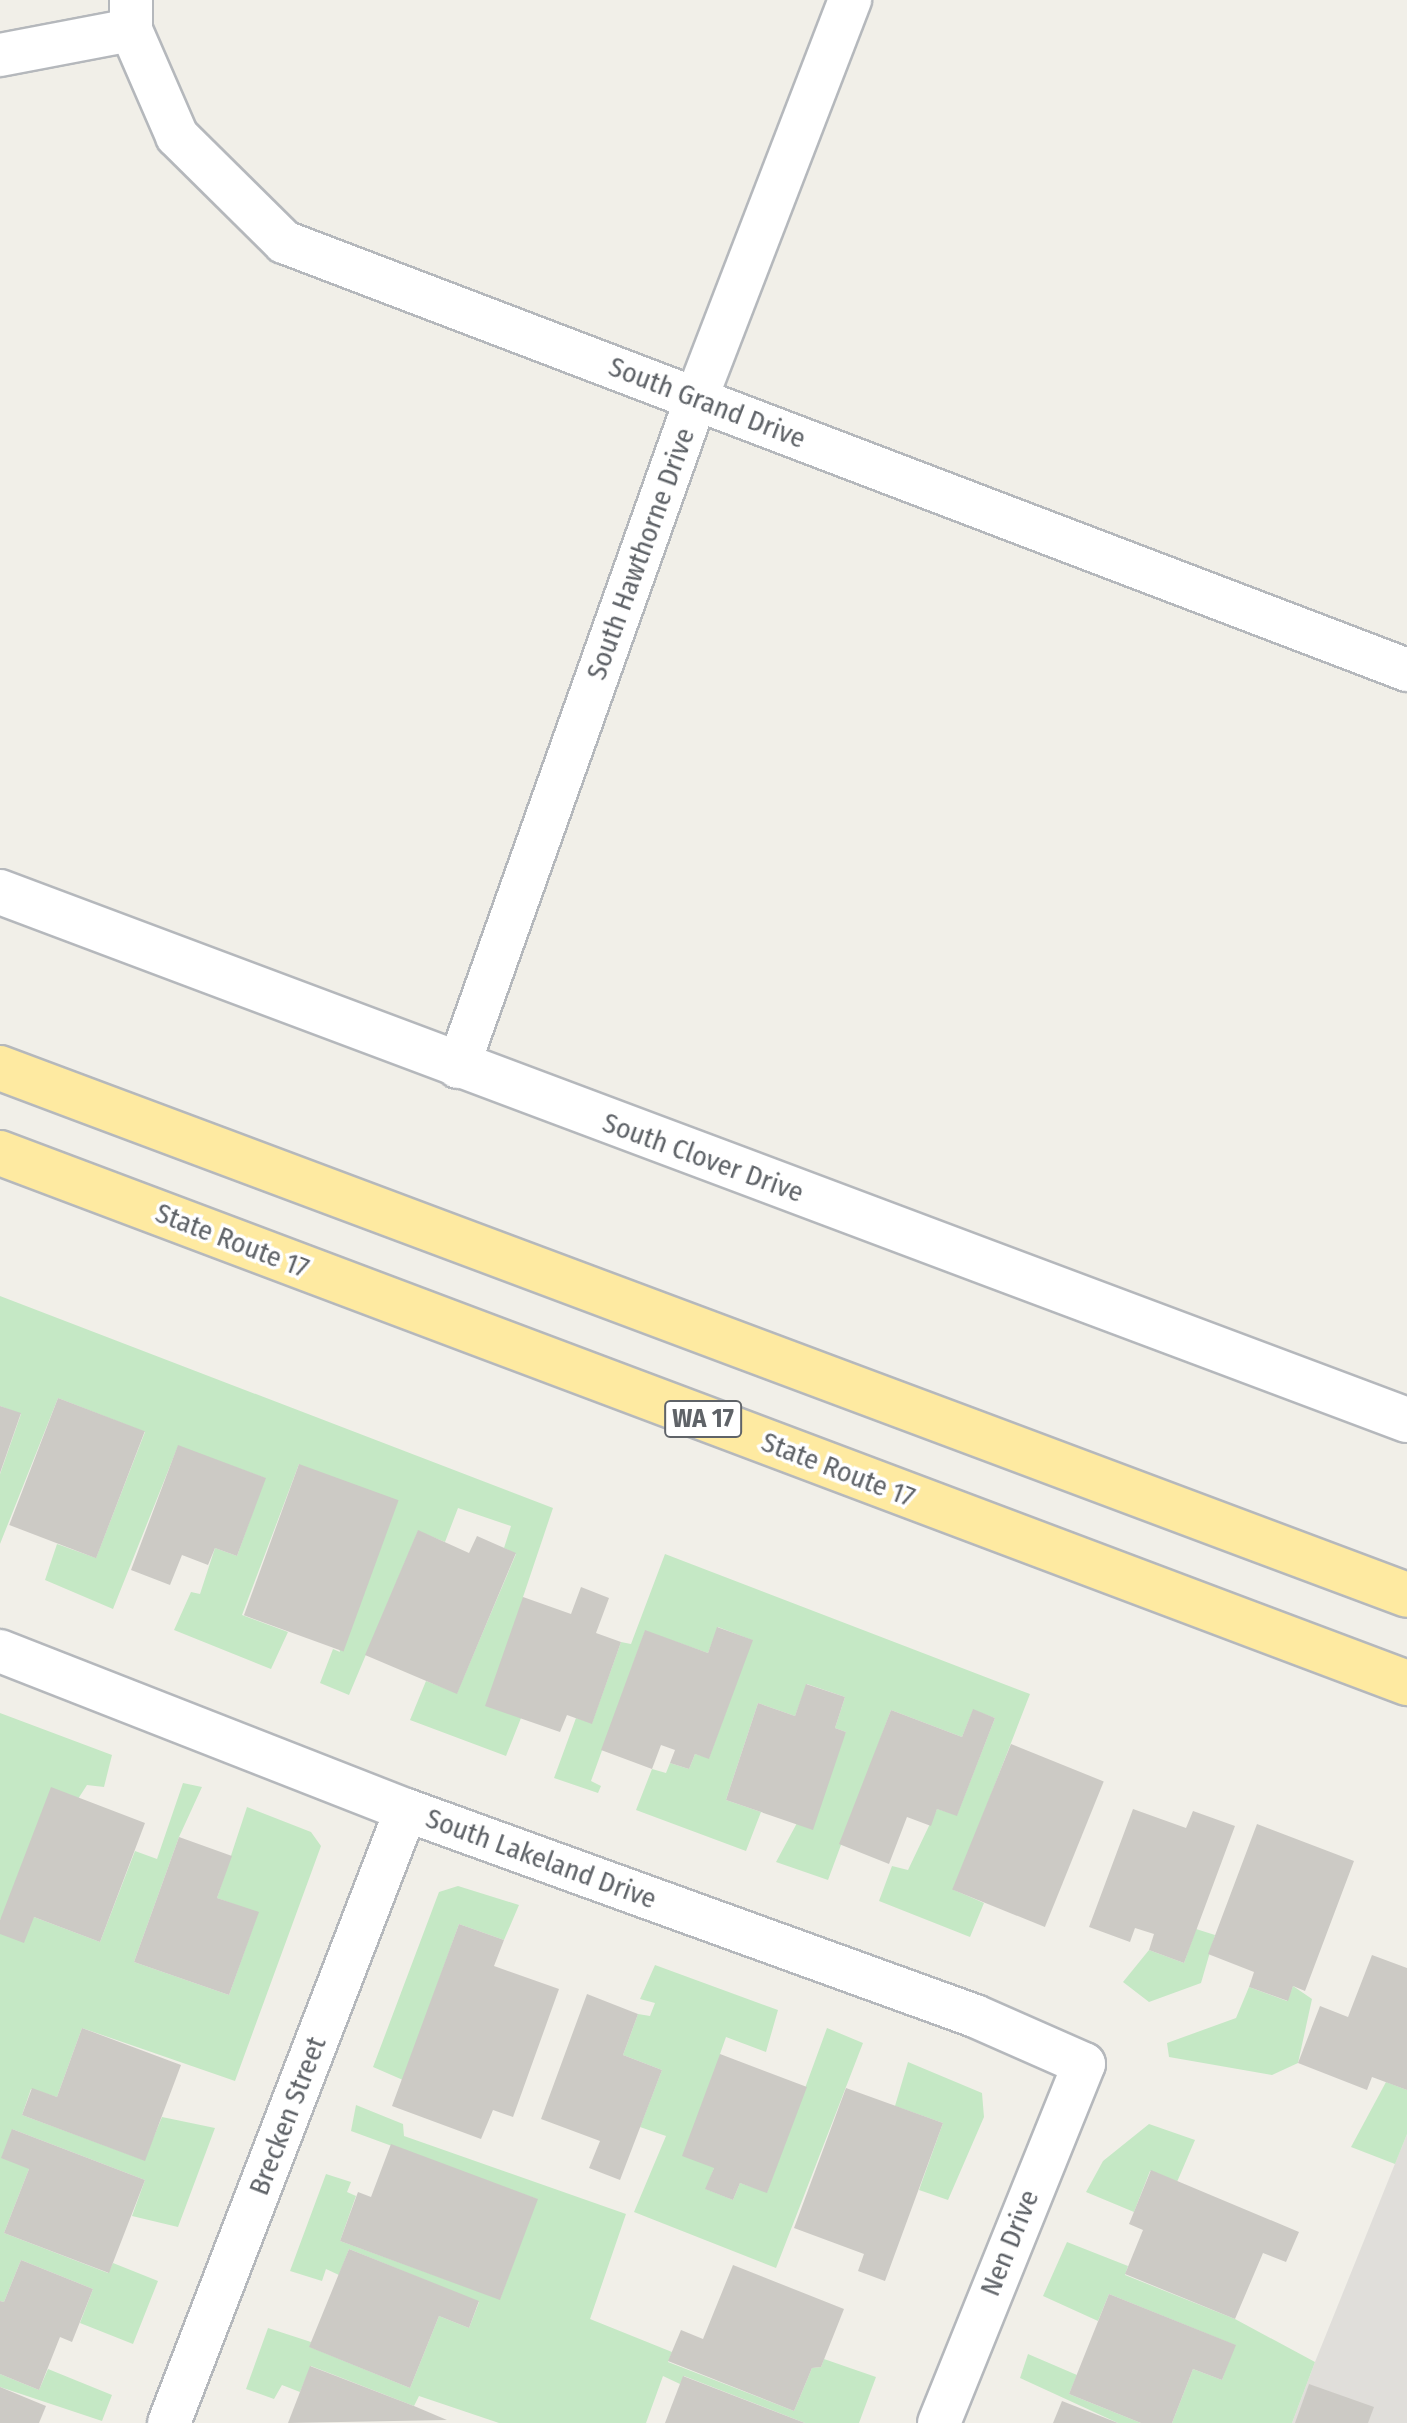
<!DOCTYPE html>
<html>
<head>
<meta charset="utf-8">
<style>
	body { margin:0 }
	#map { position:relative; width:1407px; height:2423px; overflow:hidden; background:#f1efe8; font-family:"Fira Sans Condensed",sans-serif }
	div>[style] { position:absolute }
	.industrial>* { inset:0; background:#e0deda }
	.green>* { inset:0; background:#c5e8c5 }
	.building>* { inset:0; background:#cccac5; transform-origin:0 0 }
	.roads { filter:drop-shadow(2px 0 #b5b8bc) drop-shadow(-2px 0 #b5b8bc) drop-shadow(0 2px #b5b8bc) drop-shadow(0 -2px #b5b8bc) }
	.minor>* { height:42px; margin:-21px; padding:0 21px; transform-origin:21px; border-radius:21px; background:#fff }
	.tertiary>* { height:44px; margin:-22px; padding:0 22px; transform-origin:22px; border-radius:22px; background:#fff }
	.trunk>* { height:44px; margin:-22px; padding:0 22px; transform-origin:22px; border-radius:22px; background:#feeaa1 }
	span { translate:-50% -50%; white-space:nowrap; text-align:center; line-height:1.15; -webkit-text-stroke:7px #fff; paint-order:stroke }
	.shield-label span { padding:2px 6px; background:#fff; border:2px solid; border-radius:6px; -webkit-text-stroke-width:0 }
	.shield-label { font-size:26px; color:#5f6368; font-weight:700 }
	.street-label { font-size:28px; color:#5f6368 }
</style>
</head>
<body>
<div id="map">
	<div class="industrial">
		<i style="clip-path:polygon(1407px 2134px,1407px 2423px,1292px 2423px,1315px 2362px)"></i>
	</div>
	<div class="green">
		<i style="clip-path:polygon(0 1296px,553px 1508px,523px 1597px,521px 1718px,506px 1756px,410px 1720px,426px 1681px,457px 1693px,516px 1554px,504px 1548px,511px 1526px,458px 1508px,445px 1542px,418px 1531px,349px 1695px,320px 1683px,333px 1649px,340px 1652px,299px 1464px,242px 1615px,288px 1632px,271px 1669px,174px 1630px,191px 1592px,200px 1594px,215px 1548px,237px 1556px,265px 1478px,178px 1446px,113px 1609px,45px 1580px,57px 1544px,96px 1558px,145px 1432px,58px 1398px,0 1544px,0 1474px,21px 1414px,0 1406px)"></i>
		<i style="clip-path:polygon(665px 1554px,1030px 1694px,954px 1890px,984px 1903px,970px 1937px,879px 1901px,892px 1866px,908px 1870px,937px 1809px,957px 1815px,995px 1718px,973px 1710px,962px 1737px,891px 1710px,828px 1880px,776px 1862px,846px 1732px,835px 1728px,845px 1697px,807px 1684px,795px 1716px,758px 1703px,726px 1800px,761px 1812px,746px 1851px,636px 1810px,652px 1769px,666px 1773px,670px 1763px,689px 1769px,695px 1754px,709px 1758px,752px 1640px,718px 1627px,708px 1653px,645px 1631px,591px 1781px,601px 1786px,598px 1793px,554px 1778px,576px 1718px,592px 1723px,621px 1642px,631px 1644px)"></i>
		<i style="clip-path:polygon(0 1713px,112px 1755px,104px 1787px,87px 1785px,0 1920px)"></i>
		<i style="clip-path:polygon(183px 1783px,202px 1787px,179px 1837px,134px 1962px,229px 1995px,258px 1913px,217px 1898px,247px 1807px,311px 1832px,321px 1846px,235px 2081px,82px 2028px,57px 2097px,31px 2089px,22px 2115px,144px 2160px,162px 2117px,215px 2128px,178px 2227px,132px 2216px,145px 2180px,12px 2129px,29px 2169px,4px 2233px,108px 2273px,113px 2263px,158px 2281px,133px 2344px,80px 2323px,93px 2289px,21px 2260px,4px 2302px,0 2301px,0 1934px,34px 1917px,100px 1942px,135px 1851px,157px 1859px)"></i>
		<i style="clip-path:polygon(458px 1886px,519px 1905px,504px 1940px,459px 1924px,403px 2080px,373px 2067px,439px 1892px)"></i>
		<i style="clip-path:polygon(1196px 1929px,1215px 1935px,1201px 1983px,1149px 2002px,1123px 1982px,1149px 1950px,1184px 1963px)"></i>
		<i style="clip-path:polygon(655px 1965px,778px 2010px,766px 2052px,726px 2037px,720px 2054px,714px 2168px,706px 2189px,733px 2200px,740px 2183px,767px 2192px,827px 2028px,863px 2043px,776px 2268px,634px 2212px,666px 2136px,640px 2127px,662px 2070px,623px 2055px,638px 2014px,650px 2016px,655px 2003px,640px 1999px)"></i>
		<i style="clip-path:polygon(1293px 1986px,1312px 1999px,1298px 2063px,1272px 2075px,1169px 2057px,1167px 2043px,1236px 2018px,1249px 1987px,1287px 2001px)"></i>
		<i style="clip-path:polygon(908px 2062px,982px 2093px,984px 2117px,948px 2200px,919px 2190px,943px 2123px,895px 2106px)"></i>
		<i style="clip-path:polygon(1386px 2082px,1407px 2090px,1407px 2134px,1395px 2164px,1351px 2147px)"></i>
		<i style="clip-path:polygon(356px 2105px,403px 2124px,404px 2136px,626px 2214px,590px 2319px,672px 2352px,668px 2362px,794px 2411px,812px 2368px,821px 2367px,824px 2359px,876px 2377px,859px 2423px,805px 2423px,684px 2376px,680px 2384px,663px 2376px,646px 2423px,499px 2423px,419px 2396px,414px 2406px,311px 2366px,300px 2392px,282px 2385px,274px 2399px,246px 2389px,268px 2328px,311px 2342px,310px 2347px,410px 2388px,439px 2316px,469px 2328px,479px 2302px,349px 2249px,339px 2275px,326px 2269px,322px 2281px,290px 2271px,326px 2174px,351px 2182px,347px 2192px,356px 2196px,340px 2241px,500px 2299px,537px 2199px,351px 2131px)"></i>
		<i style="clip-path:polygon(1149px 2124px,1195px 2140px,1177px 2182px,1150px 2171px,1134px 2212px,1086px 2192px,1103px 2161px)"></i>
		<i style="clip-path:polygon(1067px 2242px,1128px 2266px,1125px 2275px,1235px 2319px,1315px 2362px,1292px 2423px,1172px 2423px,1193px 2369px,1222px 2380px,1235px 2345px,1109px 2294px,1098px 2321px,1043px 2296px)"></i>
		<i style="clip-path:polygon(1028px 2354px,1077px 2375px,1069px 2394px,1141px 2423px,1118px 2423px,1020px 2378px)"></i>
		<i style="clip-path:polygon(48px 2369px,112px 2395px,102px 2421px,0 2387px,0 2374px,39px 2390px)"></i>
	</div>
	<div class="building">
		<i style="left:58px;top:1398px;width:93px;height:136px;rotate:21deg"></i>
		<i style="clip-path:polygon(0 1406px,21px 1413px,0 1473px)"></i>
		<i style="clip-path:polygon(178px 1445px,266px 1478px,237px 1556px,215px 1548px,208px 1565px,182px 1555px,170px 1585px,131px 1570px)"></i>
		<i style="left:299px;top:1464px;width:106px;height:161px;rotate:20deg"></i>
		<i style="clip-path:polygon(418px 1530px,469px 1553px,477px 1536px,516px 1553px,457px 1694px,365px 1655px)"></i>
		<i style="clip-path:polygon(581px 1587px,609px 1598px,596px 1633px,621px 1642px,592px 1724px,567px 1715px,560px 1732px,485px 1706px,523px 1597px,571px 1614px)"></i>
		<i style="clip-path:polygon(717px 1627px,753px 1640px,709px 1759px,695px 1754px,689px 1769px,670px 1763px,675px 1750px,661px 1745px,652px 1769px,601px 1750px,645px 1630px,708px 1653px)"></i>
		<i style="clip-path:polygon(806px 1684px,845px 1697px,835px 1728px,846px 1732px,813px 1830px,726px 1800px,758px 1703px,795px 1716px)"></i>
		<i style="clip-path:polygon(973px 1709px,995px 1718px,957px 1816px,937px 1809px,931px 1826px,907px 1817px,889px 1864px,839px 1844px,891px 1710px,962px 1737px)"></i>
		<i style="left:1011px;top:1744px;width:100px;height:157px;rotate:22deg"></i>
		<i style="clip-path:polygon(51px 1787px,145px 1823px,100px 1942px,34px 1917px,24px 1943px,0 1934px,0 1920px)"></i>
		<i style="clip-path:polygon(1133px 1809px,1186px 1828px,1193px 1811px,1235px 1826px,1184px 1963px,1149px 1950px,1154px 1934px,1135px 1928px,1130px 1942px,1089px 1927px)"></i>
		<i style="clip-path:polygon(1257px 1824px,1354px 1861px,1305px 1991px,1293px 1986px,1288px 2001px,1249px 1987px,1254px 1972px,1208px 1954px)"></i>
		<i style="clip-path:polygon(179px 1837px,232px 1856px,217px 1898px,259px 1912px,229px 1995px,134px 1962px)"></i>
		<i style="clip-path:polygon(459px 1924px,504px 1940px,494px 1966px,559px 1989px,513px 2117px,493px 2110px,481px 2139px,392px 2106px)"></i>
		<i style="clip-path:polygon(1372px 1955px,1407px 1968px,1407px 2090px,1372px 2077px,1367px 2090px,1298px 2063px,1320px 2006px,1348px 2017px)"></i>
		<i style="clip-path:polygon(587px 1994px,638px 2014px,623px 2055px,662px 2070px,620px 2180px,589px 2168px,600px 2141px,541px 2119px)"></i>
		<i style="clip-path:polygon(82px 2028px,181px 2065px,145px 2161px,22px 2115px,32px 2088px,57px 2097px)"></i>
		<i style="clip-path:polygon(720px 2054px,807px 2087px,767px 2193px,740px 2183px,733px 2200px,705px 2189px,714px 2168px,682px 2156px)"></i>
		<i style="clip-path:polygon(846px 2088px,943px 2123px,885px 2281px,858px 2271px,864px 2254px,794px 2228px)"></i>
		<i style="clip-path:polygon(12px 2129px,145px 2180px,109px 2273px,4px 2233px,29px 2169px,1px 2158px)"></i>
		<i style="clip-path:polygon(391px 2144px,538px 2199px,500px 2300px,340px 2241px,358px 2192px,371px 2197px)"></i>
		<i style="clip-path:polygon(1151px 2170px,1299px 2232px,1286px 2262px,1263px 2253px,1235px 2319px,1125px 2274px,1143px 2230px,1129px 2224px)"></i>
		<i style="clip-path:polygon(349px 2249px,479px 2301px,469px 2328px,439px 2316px,410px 2388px,309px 2347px)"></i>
		<i style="clip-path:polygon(21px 2260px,93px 2289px,72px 2342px,60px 2337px,39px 2390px,0 2374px,0 2301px,4px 2302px)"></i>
		<i style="clip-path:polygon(733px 2265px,844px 2309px,821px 2367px,812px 2368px,794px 2411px,668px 2361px,681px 2330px,703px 2339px)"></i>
		<i style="clip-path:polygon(1109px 2294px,1236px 2345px,1222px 2380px,1193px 2369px,1172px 2423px,1141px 2423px,1069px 2394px)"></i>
		<i style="clip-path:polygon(310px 2366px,414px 2406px,447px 2420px,288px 2423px)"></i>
		<i style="clip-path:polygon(683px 2376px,805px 2423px,665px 2423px)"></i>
		<i style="clip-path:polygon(1309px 2384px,1374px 2407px,1368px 2423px,1295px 2423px)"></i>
		<i style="clip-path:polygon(0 2387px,46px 2406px,39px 2423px,0 2423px)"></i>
		<i style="clip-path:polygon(1062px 2401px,1118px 2423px,1053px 2423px)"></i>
	</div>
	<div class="roads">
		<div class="minor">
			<i style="left:131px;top:0;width:30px;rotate:90deg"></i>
			<i style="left:131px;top:30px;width:116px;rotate:66.5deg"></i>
			<i style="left:177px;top:136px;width:151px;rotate:44.7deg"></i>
			<i style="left:284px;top:242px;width:1202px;rotate:20.86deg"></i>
			<i style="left:0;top:55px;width:133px;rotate:-10.8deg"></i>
			<i style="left:458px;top:1067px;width:709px;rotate:-70.39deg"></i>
			<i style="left:696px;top:399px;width:428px;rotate:-68.9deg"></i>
			<i style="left:0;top:1651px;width:436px;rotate:21.4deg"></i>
			<i style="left:406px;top:1810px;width:605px;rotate:19.9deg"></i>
			<i style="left:975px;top:2016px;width:119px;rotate:23.8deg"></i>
			<i style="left:1084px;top:2064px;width:387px;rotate:112deg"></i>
			<i style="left:169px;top:2423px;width:657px;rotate:-68.86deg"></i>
		</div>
		<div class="tertiary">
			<i style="left:0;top:892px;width:1503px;rotate:20.57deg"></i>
		</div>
		<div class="trunk">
			<i style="left:0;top:1068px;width:1502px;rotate:20.53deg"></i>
			<i style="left:0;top:1153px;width:1504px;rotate:20.64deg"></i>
		</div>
	</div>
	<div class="shield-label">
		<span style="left:703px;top:1419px">WA 17</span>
	</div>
	<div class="street-label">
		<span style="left:707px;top:403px;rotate:21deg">South Grand Drive</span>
		<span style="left:641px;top:554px;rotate:-70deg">South Hawthorne Drive</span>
		<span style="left:703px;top:1158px;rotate:20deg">South Clover Drive</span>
		<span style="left:232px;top:1241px;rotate:21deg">State Route 17</span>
		<span style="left:838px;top:1470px;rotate:21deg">State Route 17</span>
		<span style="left:541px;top:1859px;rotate:20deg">South Lakeland Drive</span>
		<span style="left:288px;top:2116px;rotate:-69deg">Brecken Street</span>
		<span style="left:1010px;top:2243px;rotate:-68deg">Nen Drive</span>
	</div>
</div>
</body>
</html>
